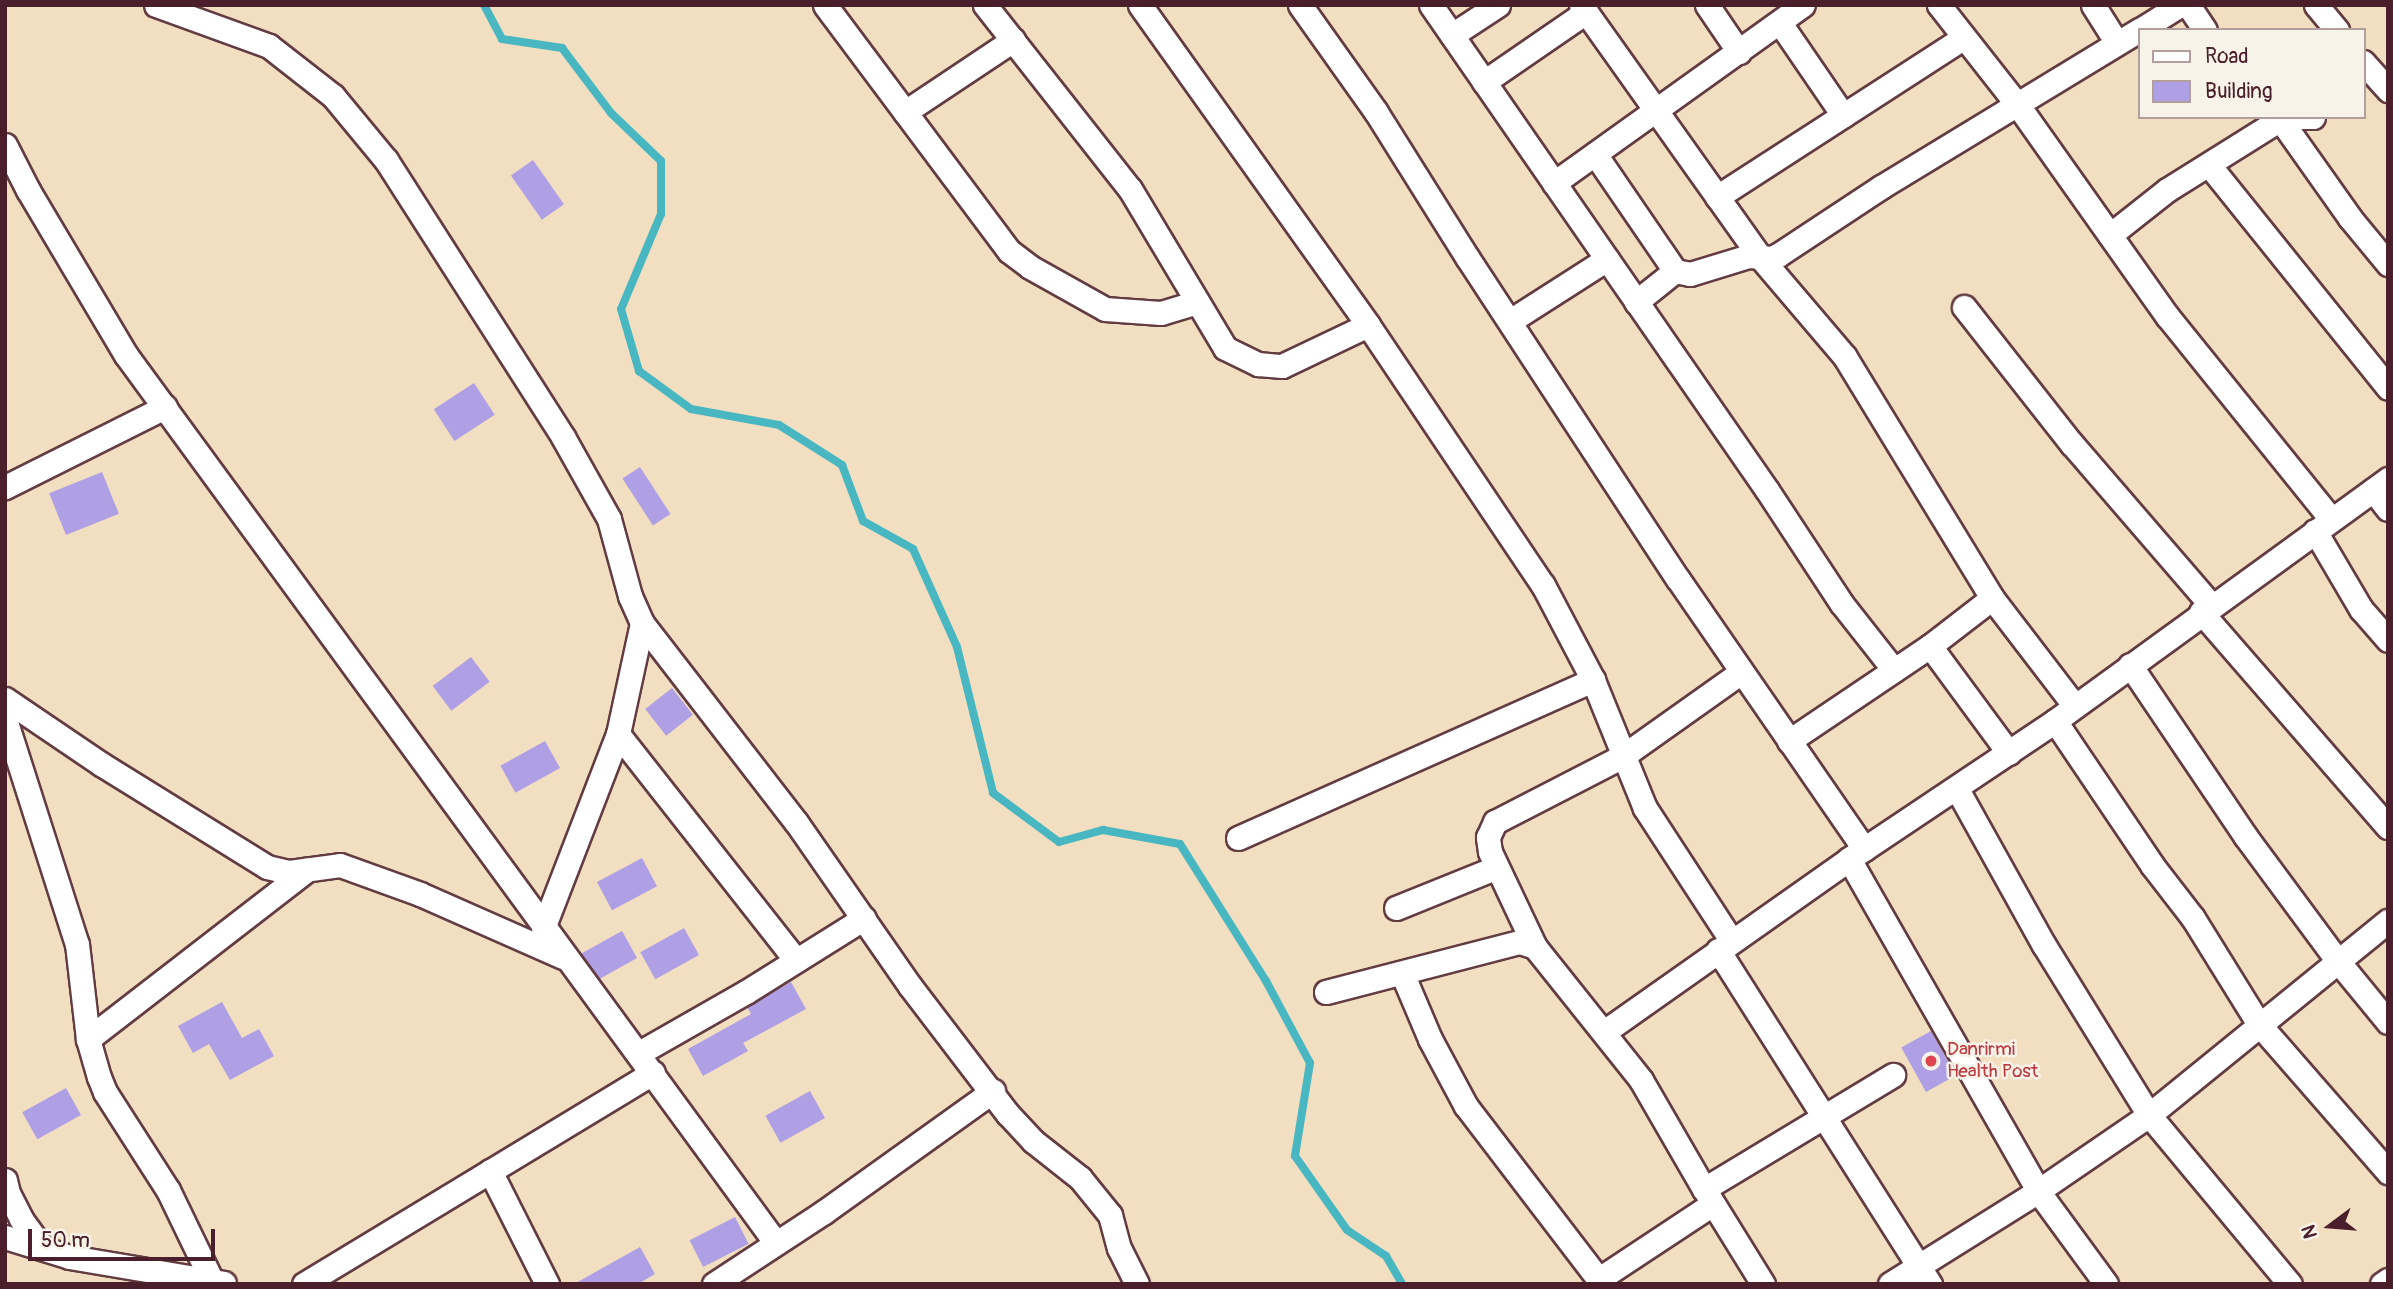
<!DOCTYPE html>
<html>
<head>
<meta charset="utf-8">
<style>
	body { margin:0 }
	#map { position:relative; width:2393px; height:1289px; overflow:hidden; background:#f2dfc1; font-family:Pangolin,sans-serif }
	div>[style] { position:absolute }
	.stream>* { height:8px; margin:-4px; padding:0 4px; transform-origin:4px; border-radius:4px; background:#48b7c2 }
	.building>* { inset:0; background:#af9fe5; transform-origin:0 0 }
	.roads { filter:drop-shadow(2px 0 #633c42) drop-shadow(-2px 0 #633c42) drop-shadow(0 2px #633c42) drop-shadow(0 -2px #633c42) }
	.street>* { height:23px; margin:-11.5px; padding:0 11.5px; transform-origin:11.5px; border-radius:11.5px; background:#fff }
	.dots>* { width:19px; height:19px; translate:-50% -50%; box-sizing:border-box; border:4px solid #f7f3e8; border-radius:50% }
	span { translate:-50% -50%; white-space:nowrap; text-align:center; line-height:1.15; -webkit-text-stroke:5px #f7f3e8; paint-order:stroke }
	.health-label { font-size:19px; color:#be3a42 }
	.left { translate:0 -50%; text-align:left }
	.frame { position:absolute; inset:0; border:7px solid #4a1f2b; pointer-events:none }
	.legend { position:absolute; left:2138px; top:28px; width:228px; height:91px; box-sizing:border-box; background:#f7f3e8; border:2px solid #b29e9c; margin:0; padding:9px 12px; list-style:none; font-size:21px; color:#4a1f2b }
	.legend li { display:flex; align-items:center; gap:14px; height:35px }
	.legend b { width:35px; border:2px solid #b29e9c }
	.north { position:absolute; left:2295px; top:1191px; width:70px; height:70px; -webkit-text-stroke:5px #f7f3e8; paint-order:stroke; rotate:254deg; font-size:19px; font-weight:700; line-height:28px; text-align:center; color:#4a1f2b }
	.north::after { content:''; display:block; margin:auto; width:24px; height:32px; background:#4a1f2b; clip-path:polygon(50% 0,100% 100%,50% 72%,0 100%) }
	.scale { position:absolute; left:28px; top:1229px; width:187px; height:32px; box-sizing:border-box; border:4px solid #4a1f2b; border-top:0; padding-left:9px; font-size:21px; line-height:24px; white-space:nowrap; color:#4a1f2b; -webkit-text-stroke:5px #f7f3e8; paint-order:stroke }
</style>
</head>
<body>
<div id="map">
	<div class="stream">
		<i style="left:484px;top:5px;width:38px;rotate:62deg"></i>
		<i style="left:502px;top:39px;width:61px;rotate:8.5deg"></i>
		<i style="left:562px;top:48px;width:81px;rotate:53deg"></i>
		<i style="left:611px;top:113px;width:69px;rotate:43.8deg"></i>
		<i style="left:661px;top:161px;width:53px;rotate:90deg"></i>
		<i style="left:661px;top:214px;width:103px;rotate:112.8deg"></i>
		<i style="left:621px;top:309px;width:65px;rotate:73.8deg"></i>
		<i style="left:639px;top:371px;width:64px;rotate:36.2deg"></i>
		<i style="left:691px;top:409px;width:89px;rotate:10.3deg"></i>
		<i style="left:779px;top:425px;width:75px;rotate:32.4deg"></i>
		<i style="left:842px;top:465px;width:60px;rotate:69.4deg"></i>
		<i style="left:863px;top:521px;width:57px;rotate:29.2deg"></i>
		<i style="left:913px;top:549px;width:107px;rotate:65.8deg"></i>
		<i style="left:957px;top:647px;width:150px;rotate:76.1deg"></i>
		<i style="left:993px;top:793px;width:82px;rotate:36.6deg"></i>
		<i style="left:1059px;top:842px;width:46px;rotate:-15.3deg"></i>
		<i style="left:1103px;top:830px;width:78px;rotate:10.3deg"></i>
		<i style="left:1180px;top:844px;width:162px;rotate:57.9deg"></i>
		<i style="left:1266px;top:981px;width:93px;rotate:61.8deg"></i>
		<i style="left:1310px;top:1063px;width:94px;rotate:99.2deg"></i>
		<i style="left:1295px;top:1156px;width:90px;rotate:54.9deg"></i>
		<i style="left:1347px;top:1230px;width:47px;rotate:33.7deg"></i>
		<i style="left:1386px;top:1256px;width:32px;rotate:60deg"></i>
	</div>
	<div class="building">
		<i style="left:533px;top:160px;width:54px;height:27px;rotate:55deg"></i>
		<i style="left:474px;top:383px;width:38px;height:48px;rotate:57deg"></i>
		<i style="left:640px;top:467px;width:56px;height:21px;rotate:57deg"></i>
		<i style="left:102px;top:472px;width:45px;height:57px;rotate:68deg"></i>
		<i style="left:471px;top:657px;width:31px;height:48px;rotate:53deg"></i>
		<i style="left:672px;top:688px;width:34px;height:34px;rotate:52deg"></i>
		<i style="left:545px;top:741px;width:31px;height:51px;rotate:61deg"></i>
		<i style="left:642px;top:858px;width:32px;height:51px;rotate:62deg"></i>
		<i style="left:684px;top:928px;width:31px;height:50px;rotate:61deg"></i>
		<i style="left:622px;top:931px;width:31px;height:46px;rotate:61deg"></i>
		<i style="clip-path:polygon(791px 982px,806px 1009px,743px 1043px,748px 1051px,703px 1076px,688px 1049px,751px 1014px,747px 1007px)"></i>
		<i style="clip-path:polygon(222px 1002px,242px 1038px,259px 1029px,274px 1056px,230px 1080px,209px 1044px,193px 1053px,178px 1026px)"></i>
		<i style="left:1931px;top:1031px;width:51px;height:34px;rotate:61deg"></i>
		<i style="left:66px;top:1088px;width:31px;height:50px;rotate:61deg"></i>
		<i style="left:810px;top:1091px;width:31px;height:51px;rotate:61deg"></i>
		<i style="left:735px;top:1217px;width:30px;height:51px;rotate:63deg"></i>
		<i style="clip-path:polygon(640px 1247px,655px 1274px,638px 1284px,574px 1284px)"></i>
	</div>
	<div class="roads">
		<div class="street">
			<i style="left:156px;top:5px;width:120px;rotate:19.9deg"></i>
			<i style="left:269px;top:46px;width:81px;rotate:38deg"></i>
			<i style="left:333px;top:96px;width:83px;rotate:50.4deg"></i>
			<i style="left:386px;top:160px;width:329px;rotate:57.4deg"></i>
			<i style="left:563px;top:437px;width:94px;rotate:60.7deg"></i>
			<i style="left:609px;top:519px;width:80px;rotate:74.7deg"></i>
			<i style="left:630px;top:596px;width:30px;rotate:66deg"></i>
			<i style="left:642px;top:623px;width:114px;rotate:102.2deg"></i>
			<i style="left:618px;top:734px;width:208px;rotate:111.1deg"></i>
			<i style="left:825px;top:5px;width:307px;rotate:53.2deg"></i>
			<i style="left:1009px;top:251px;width:26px;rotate:37deg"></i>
			<i style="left:1030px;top:267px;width:86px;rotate:29.2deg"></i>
			<i style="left:1105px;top:309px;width:56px;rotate:4.1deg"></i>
			<i style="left:1161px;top:313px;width:38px;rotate:-17deg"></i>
			<i style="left:985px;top:5px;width:234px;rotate:51.8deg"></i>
			<i style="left:1130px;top:189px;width:185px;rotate:59.1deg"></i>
			<i style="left:1225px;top:348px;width:37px;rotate:26deg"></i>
			<i style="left:1258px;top:364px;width:24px;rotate:5deg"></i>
			<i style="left:1282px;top:366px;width:95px;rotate:-25.5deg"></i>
			<i style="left:1140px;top:5px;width:393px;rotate:54.5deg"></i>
			<i style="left:1368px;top:325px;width:313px;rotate:56.1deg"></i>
			<i style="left:1543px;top:585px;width:107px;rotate:62.2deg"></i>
			<i style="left:1593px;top:680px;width:138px;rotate:67.9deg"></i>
			<i style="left:1645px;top:808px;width:158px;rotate:56.9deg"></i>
			<i style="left:1300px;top:5px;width:131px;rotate:54.6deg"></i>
			<i style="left:1376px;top:112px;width:171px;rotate:57.9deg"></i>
			<i style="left:1467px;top:257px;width:385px;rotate:56.8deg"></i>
			<i style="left:1678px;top:579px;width:328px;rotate:55.4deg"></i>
			<i style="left:1431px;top:5px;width:590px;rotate:55.29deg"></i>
			<i style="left:1767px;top:490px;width:136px;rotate:56.7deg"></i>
			<i style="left:1842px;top:604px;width:84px;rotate:51.8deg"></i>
			<i style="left:1581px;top:5px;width:309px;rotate:54.6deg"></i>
			<i style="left:1760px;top:257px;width:131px;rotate:49.6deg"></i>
			<i style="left:1845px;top:357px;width:282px;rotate:58.6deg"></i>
			<i style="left:1992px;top:598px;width:136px;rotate:52.5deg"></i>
			<i style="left:1707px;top:5px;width:57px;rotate:55.8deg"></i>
			<i style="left:1939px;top:5px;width:126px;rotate:51.8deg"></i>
			<i style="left:2017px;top:104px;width:261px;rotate:54.7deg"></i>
			<i style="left:2168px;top:317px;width:260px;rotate:51.1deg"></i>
			<i style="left:2093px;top:5px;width:45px;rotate:57.7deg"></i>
			<i style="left:2188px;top:5px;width:30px;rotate:56deg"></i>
			<i style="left:2316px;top:5px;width:33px;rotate:50deg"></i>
			<i style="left:1780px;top:23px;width:112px;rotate:55.6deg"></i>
			<i style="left:2140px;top:30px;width:47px;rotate:-32deg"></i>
			<i style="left:1452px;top:35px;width:55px;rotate:-33.1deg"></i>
			<i style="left:2363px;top:62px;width:38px;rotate:48deg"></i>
			<i style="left:1484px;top:82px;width:124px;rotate:-34.5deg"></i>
			<i style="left:905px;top:112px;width:130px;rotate:-33.7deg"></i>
			<i style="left:2298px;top:117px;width:15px"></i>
			<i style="left:2280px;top:119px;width:121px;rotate:54.7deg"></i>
			<i style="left:2350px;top:218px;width:60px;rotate:50.4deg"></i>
			<i style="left:5px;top:145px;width:51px;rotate:62.9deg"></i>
			<i style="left:28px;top:190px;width:192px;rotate:59.3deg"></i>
			<i style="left:126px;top:355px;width:1100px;rotate:53.8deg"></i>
			<i style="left:1595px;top:154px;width:142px;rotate:55.6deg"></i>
			<i style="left:2209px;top:165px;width:286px;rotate:51.2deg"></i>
			<i style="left:1554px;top:183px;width:306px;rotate:-35.6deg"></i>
			<i style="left:1717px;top:197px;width:294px;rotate:-32.9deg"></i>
			<i style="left:2110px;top:235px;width:73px;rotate:-38.3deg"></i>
			<i style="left:2167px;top:190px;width:138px;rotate:-32deg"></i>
			<i style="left:1636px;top:302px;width:50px;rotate:-38.5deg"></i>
			<i style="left:1675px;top:271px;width:15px;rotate:11deg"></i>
			<i style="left:1690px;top:274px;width:62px;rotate:-17deg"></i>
			<i style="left:1749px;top:256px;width:22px;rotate:5deg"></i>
			<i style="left:1771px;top:258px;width:8px;rotate:-23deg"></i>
			<i style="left:1778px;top:255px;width:123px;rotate:-33.4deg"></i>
			<i style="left:1881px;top:187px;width:302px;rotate:-31.3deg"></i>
			<i style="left:1964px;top:307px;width:174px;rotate:51.8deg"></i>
			<i style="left:2072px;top:444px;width:213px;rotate:49.2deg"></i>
			<i style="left:1510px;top:321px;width:115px;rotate:-32.6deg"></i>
			<i style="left:5px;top:487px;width:179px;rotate:-26.6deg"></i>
			<i style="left:2373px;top:490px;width:24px;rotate:52deg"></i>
			<i style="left:2315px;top:531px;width:91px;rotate:59.5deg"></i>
			<i style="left:2361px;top:609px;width:41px;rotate:48.9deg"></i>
			<i style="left:2201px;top:612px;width:285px;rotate:49deg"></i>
			<i style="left:642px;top:623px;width:252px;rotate:52.3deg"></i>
			<i style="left:796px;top:822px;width:200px;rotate:55.2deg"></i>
			<i style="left:910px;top:986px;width:161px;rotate:52.6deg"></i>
			<i style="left:1008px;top:1114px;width:37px;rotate:47deg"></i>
			<i style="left:1033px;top:1141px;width:60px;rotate:38.2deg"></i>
			<i style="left:1080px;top:1178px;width:48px;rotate:51deg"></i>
			<i style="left:1110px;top:1215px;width:34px;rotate:75deg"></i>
			<i style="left:1119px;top:1248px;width:40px;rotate:63.4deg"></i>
			<i style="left:1930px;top:646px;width:133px;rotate:53.6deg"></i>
			<i style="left:2130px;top:665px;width:207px;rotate:56deg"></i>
			<i style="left:2246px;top:837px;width:153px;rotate:53.5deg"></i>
			<i style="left:2337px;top:960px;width:80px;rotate:50.6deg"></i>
			<i style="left:5px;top:699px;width:116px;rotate:34.1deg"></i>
			<i style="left:101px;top:764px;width:195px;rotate:31.8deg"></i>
			<i style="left:267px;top:867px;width:23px;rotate:13deg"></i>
			<i style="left:289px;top:872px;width:51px;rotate:-7.8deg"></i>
			<i style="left:340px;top:865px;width:85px;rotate:19.9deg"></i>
			<i style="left:420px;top:894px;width:156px;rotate:23.8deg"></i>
			<i style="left:5px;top:719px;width:236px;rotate:72.3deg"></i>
			<i style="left:77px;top:944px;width:96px;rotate:83.4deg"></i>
			<i style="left:88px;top:1039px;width:40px;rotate:74deg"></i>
			<i style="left:99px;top:1077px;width:16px;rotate:68deg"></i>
			<i style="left:105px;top:1092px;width:117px;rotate:57.3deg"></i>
			<i style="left:168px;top:1190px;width:101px;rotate:64.2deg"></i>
			<i style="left:2055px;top:721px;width:174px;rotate:56deg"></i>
			<i style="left:2152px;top:865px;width:67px;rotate:52.3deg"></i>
			<i style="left:2193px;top:918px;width:123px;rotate:58.2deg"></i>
			<i style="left:2258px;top:1023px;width:198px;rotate:48.9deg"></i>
			<i style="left:618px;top:734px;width:288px;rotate:51.8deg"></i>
			<i style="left:1789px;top:741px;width:170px;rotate:-34deg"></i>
			<i style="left:1930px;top:646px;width:78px;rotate:-37.7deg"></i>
			<i style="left:1957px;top:789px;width:179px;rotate:60.9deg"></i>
			<i style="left:2044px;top:945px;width:200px;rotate:58.3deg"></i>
			<i style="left:2149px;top:1115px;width:220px;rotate:50.2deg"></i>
			<i style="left:1238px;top:838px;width:389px;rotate:-24deg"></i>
			<i style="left:1849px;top:859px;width:382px;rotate:60.3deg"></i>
			<i style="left:2038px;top:1191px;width:115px;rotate:53.8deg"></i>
			<i style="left:1396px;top:908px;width:107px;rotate:-22deg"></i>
			<i style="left:1535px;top:947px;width:105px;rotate:-115.3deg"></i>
			<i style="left:1490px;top:852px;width:15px;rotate:-98deg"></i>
			<i style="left:1488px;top:837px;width:17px;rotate:-65deg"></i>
			<i style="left:1495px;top:822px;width:144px;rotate:-27.3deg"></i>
			<i style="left:1623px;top:756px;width:145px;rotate:-35.4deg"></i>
			<i style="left:1718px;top:950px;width:396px;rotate:57.6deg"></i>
			<i style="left:1402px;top:973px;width:72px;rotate:67deg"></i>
			<i style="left:1430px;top:1039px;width:76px;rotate:61.8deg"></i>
			<i style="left:1466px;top:1106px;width:224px;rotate:52.6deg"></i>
			<i style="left:1326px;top:992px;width:200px;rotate:-14.5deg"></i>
			<i style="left:1520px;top:942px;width:16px;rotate:18deg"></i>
			<i style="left:1535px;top:947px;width:170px;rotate:51.4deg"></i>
			<i style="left:1641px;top:1080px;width:126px;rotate:60deg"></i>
			<i style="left:1604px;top:1032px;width:300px;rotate:-35.2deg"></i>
			<i style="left:1849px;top:859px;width:248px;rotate:-33.8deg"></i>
			<i style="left:2055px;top:721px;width:412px;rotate:-36deg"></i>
			<i style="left:88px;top:1039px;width:277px;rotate:-37.7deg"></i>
			<i style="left:639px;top:1053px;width:123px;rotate:-29.7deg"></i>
			<i style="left:746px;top:992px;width:139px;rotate:-32.1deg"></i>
			<i style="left:490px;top:1171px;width:127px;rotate:63.2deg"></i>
			<i style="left:5px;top:1180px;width:13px;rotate:77deg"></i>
			<i style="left:8px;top:1193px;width:29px;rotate:63deg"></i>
			<i style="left:21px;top:1219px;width:36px;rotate:54deg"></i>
			<i style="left:5px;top:1237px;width:68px;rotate:17.1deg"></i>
			<i style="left:70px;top:1257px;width:156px;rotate:9.6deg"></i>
			<i style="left:1599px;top:1279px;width:134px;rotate:-33.5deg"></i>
			<i style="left:304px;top:1284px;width:408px;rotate:-31.2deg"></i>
			<i style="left:714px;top:1284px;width:131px;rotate:-33.2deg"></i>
			<i style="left:824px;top:1212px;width:208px;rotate:-35.6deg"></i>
			<i style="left:1763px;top:1284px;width:112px;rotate:-121.8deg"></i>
			<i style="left:1704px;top:1189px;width:221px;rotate:-31.1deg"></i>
			<i style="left:1890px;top:1284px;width:175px;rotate:-32.1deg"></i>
			<i style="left:2038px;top:1191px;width:135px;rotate:-34.4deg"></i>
			<i style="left:2149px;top:1115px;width:308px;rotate:-39.1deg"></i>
			<i style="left:2382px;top:1284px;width:7px;rotate:-34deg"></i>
		</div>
	</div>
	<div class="dots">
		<i style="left:1931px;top:1061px;background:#e0444e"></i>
	</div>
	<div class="health-label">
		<span class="left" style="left:1947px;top:1061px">Danrirmi<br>Health Post</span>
	</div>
	<div class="frame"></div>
	<ul class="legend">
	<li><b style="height:9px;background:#fff"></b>Road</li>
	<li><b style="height:19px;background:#af9fe5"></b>Building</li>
	</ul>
	<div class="north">N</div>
	<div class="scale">50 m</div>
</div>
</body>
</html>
